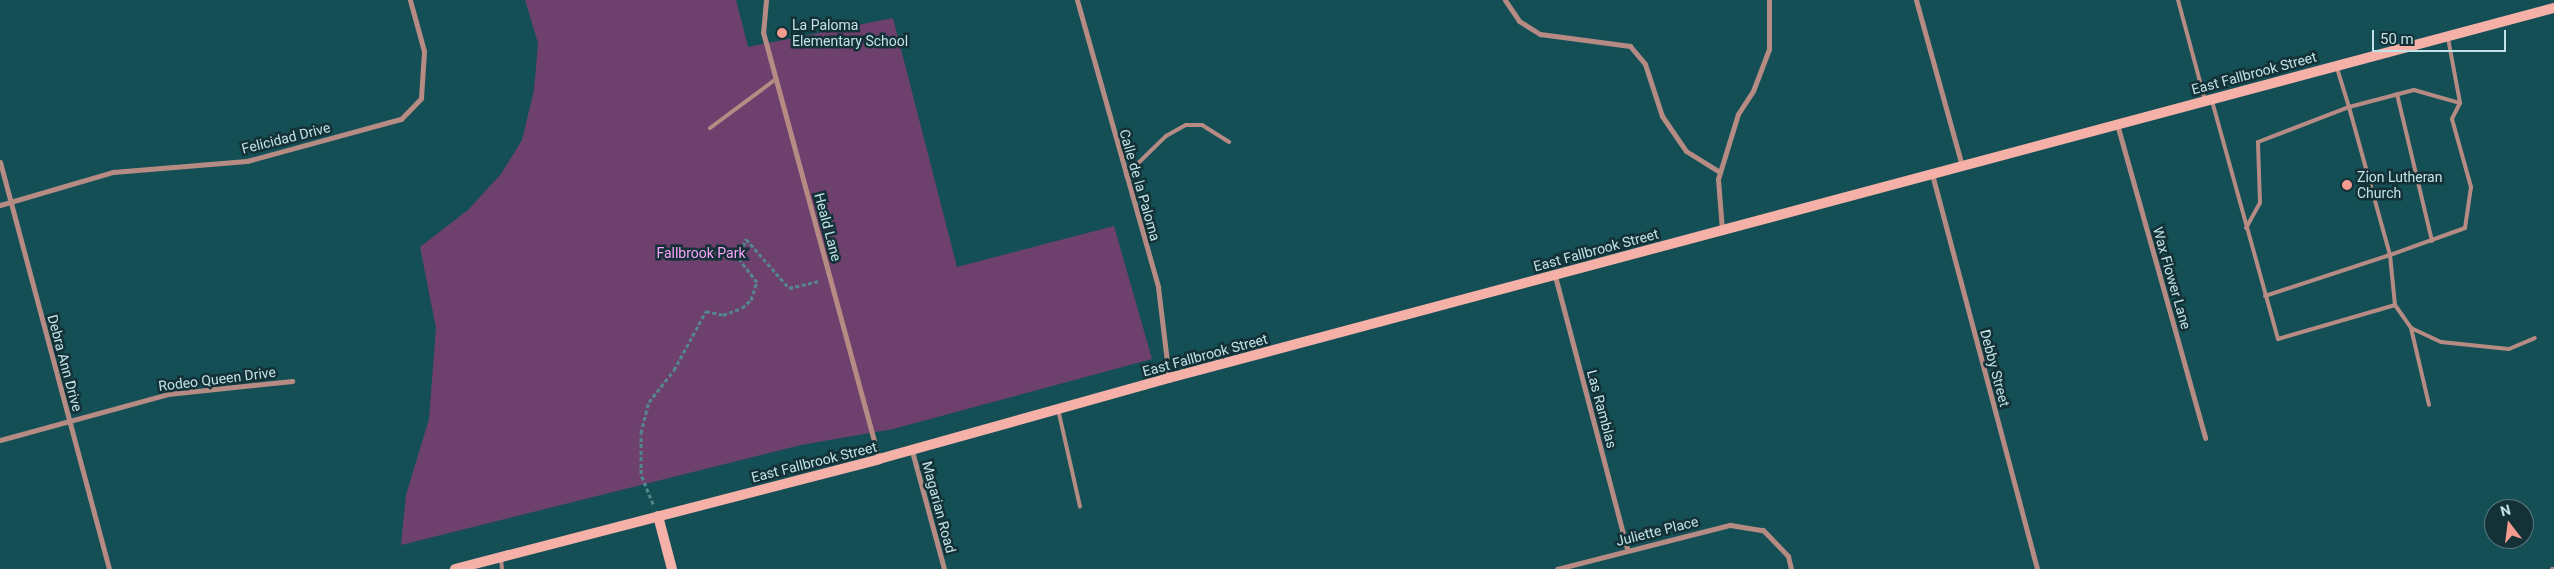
<!DOCTYPE html>
<html>
<head>
<meta charset="utf-8">
<style>
	body { margin:0 }
	#map { position:relative; width:2554px; height:569px; overflow:hidden; background:#144f56; font-family:Roboto,sans-serif }
	div>[style] { position:absolute }
	.green>* { inset:0; background:#6e406d }
	.path>* { height:3px; margin-top:-1.5px; transform-origin:0; background:repeating-linear-gradient(90deg,#54868c 0 4px,transparent 0 6.5px) }
	.lane>* { height:4px; margin:-2px; padding:0 2px; transform-origin:2px; border-radius:2px; background:#b68b84 }
	.street>* { height:5px; margin:-2.5px; padding:0 2.5px; transform-origin:2.5px; border-radius:2.5px; background:#b68b84 }
	.secondary>* { height:10px; margin:-5px; padding:0 5px; transform-origin:5px; border-radius:5px; background:#f5b0a7 }
	.dots>* { width:14px; height:14px; translate:-50% -50%; box-sizing:border-box; border:2px solid #133136; border-radius:50% }
	span { translate:-50% -50%; white-space:nowrap; text-align:center; line-height:1.15; -webkit-text-stroke:5px #133136; paint-order:stroke }
	.poi-label { font-size:14px; color:#c1e3e8 }
	.left { translate:0 -50%; text-align:left }
	.street-label { font-size:14px; color:#c1e3e8 }
	.park-label { font-size:14px; color:#fca3fa }
	.north { position:absolute; left:2484px; top:499px; width:50px; height:50px; box-sizing:border-box; background:#133136; border:1px solid #59787d; border-radius:50%; rotate:345deg; font-size:14px; font-weight:700; line-height:20px; text-align:center; color:#c1e3e8 }
	.north::after { content:''; display:block; margin:auto; width:18px; height:22px; background:#f59c91; clip-path:polygon(50% 0,100% 100%,50% 72%,0 100%) }
	.scale { position:absolute; left:2372px; top:30px; width:134px; height:22px; box-sizing:border-box; border:2px solid #c1e3e8; border-top:0; padding-left:6px; font-size:15px; line-height:18px; white-space:nowrap; color:#c1e3e8; -webkit-text-stroke:4px #133136; paint-order:stroke }
</style>
</head>
<body>
<div id="map">
	<div class="green">
		<i style="clip-path:polygon(525px 0,736px 0,748px 47px,893px 18px,957px 267px,1114px 226px,1152px 359px,893px 429px,801px 445px,401px 545px,406px 495px,429px 419px,436px 328px,420px 247px,468px 210px,501px 174px,522px 140px,534px 90px,538px 43px)"></i>
	</div>
	<div class="path">
		<i style="left:653px;top:504px;width:32px;rotate:-112deg"></i>
		<i style="left:641px;top:474px;width:41px;rotate:-90deg"></i>
		<i style="left:641px;top:433px;width:32px;rotate:-76deg"></i>
		<i style="left:649px;top:402px;width:41px;rotate:-52deg"></i>
		<i style="left:674px;top:370px;width:67px;rotate:-61.5deg"></i>
		<i style="left:706px;top:311px;width:17px;rotate:13deg"></i>
		<i style="left:723px;top:315px;width:20px;rotate:-20deg"></i>
		<i style="left:742px;top:308px;width:12px;rotate:-42deg"></i>
		<i style="left:751px;top:300px;width:19px;rotate:-72deg"></i>
		<i style="left:757px;top:282px;width:31px;rotate:-128deg"></i>
		<i style="left:738px;top:258px;width:21px;rotate:-67deg"></i>
		<i style="left:746px;top:239px;width:65px;rotate:48.7deg"></i>
		<i style="left:789px;top:288px;width:31px;rotate:-13deg"></i>
	</div>
	<div class="lane">
		<i style="left:2178px;top:0;width:104px;rotate:74.9deg"></i>
		<i style="left:2448px;top:38px;width:66px;rotate:79.5deg"></i>
		<i style="left:2460px;top:103px;width:18px;rotate:117deg"></i>
		<i style="left:2452px;top:119px;width:71px;rotate:74.4deg"></i>
		<i style="left:2471px;top:187px;width:41px;rotate:98.3deg"></i>
		<i style="left:2465px;top:228px;width:80px;rotate:160.2deg"></i>
		<i style="left:2390px;top:255px;width:154px;rotate:-105.5deg"></i>
		<i style="left:2349px;top:107px;width:67px;rotate:-14.7deg"></i>
		<i style="left:2414px;top:90px;width:48px;rotate:15.8deg"></i>
		<i style="left:2397px;top:94px;width:151px;rotate:76.6deg"></i>
		<i style="left:2212px;top:101px;width:247px;rotate:74.5deg"></i>
		<i style="left:2278px;top:339px;width:122px;rotate:-16.2deg"></i>
		<i style="left:2395px;top:305px;width:28px;rotate:55deg"></i>
		<i style="left:2411px;top:328px;width:79px;rotate:76.8deg"></i>
		<i style="left:710px;top:128px;width:82px;rotate:-36.6deg"></i>
		<i style="left:1126px;top:175px;width:56px;rotate:-44.3deg"></i>
		<i style="left:1166px;top:136px;width:23px;rotate:-29deg"></i>
		<i style="left:1186px;top:125px;width:16px"></i>
		<i style="left:1202px;top:125px;width:32px;rotate:32deg"></i>
		<i style="left:2246px;top:228px;width:29px;rotate:-61deg"></i>
		<i style="left:2260px;top:203px;width:61px;rotate:-91.9deg"></i>
		<i style="left:2258px;top:142px;width:97px;rotate:-21deg"></i>
		<i style="left:2349px;top:107px;width:41px;rotate:-107.1deg"></i>
		<i style="left:2265px;top:296px;width:132px;rotate:-18.2deg"></i>
		<i style="left:2390px;top:255px;width:50px;rotate:84.3deg"></i>
		<i style="left:2411px;top:328px;width:33px;rotate:25deg"></i>
		<i style="left:2441px;top:342px;width:68px;rotate:5.9deg"></i>
		<i style="left:2509px;top:349px;width:28px;rotate:-23deg"></i>
		<i style="left:1058px;top:409px;width:100px;rotate:77.3deg"></i>
		<i style="left:501px;top:559px;width:10px;rotate:84deg"></i>
		<i style="left:2552px;top:569px;width:2px"></i>
	</div>
	<div class="street">
		<i style="left:766px;top:0;width:32px;rotate:95deg"></i>
		<i style="left:763px;top:32px;width:442px;rotate:74.8deg"></i>
		<i style="left:1077px;top:0;width:298px;rotate:74.2deg"></i>
		<i style="left:1158px;top:287px;width:92px;rotate:83.1deg"></i>
		<i style="left:1505px;top:0;width:25px;rotate:56deg"></i>
		<i style="left:1519px;top:21px;width:25px;rotate:32deg"></i>
		<i style="left:1540px;top:34px;width:91px;rotate:7.6deg"></i>
		<i style="left:1630px;top:46px;width:23px;rotate:50deg"></i>
		<i style="left:1645px;top:64px;width:55px;rotate:71.9deg"></i>
		<i style="left:1662px;top:116px;width:42px;rotate:55.6deg"></i>
		<i style="left:1686px;top:151px;width:40px;rotate:32deg"></i>
		<i style="left:1916px;top:0;width:172px;rotate:74.5deg"></i>
		<i style="left:2117px;top:124px;width:326px;rotate:74.3deg"></i>
		<i style="left:0;top:162px;width:421px;rotate:75deg"></i>
		<i style="left:1932px;top:174px;width:409px;rotate:75.1deg"></i>
		<i style="left:0;top:205px;width:118px;rotate:-16.3deg"></i>
		<i style="left:113px;top:172px;width:134px;rotate:-4.7deg"></i>
		<i style="left:247px;top:161px;width:160px;rotate:-15.3deg"></i>
		<i style="left:401px;top:119px;width:29px;rotate:-46deg"></i>
		<i style="left:421px;top:98px;width:47px;rotate:-86.3deg"></i>
		<i style="left:424px;top:51px;width:53px;rotate:-105.4deg"></i>
		<i style="left:1722px;top:230px;width:51px;rotate:-94.5deg"></i>
		<i style="left:1718px;top:179px;width:68px;rotate:-72.9deg"></i>
		<i style="left:1738px;top:114px;width:27px;rotate:-57deg"></i>
		<i style="left:1753px;top:91px;width:45px;rotate:-69.1deg"></i>
		<i style="left:1769px;top:49px;width:49px;rotate:-90deg"></i>
		<i style="left:1555px;top:276px;width:282px;rotate:75.2deg"></i>
		<i style="left:0;top:440px;width:174px;rotate:-15.3deg"></i>
		<i style="left:168px;top:394px;width:125px;rotate:-6deg"></i>
		<i style="left:912px;top:451px;width:122px;rotate:74.8deg"></i>
		<i style="left:1557px;top:569px;width:179px;rotate:-14.3deg"></i>
		<i style="left:1730px;top:525px;width:33px;rotate:9deg"></i>
		<i style="left:1763px;top:530px;width:36px;rotate:46deg"></i>
		<i style="left:1788px;top:556px;width:13px;rotate:77deg"></i>
	</div>
	<div class="secondary">
		<i style="left:658px;top:516px;width:55px;rotate:75.2deg"></i>
		<i style="left:455px;top:569px;width:438px;rotate:-14.5deg"></i>
		<i style="left:879px;top:459px;width:301px;rotate:-15.6deg"></i>
		<i style="left:1169px;top:378px;width:1434px;rotate:-14.96deg"></i>
	</div>
	<div class="dots">
		<i style="left:782px;top:33px;background:#f59c91"></i>
		<i style="left:2347px;top:185px;background:#f59c91"></i>
	</div>
	<div class="poi-label">
		<span class="left" style="left:792px;top:33px">La Paloma<br>Elementary School</span>
		<span class="left" style="left:2357px;top:185px">Zion Lutheran<br>Church</span>
	</div>
	<div class="street-label">
		<span style="left:2254px;top:73px;rotate:-15deg">East Fallbrook Street</span>
		<span style="left:286px;top:138px;rotate:-14deg">Felicidad Drive</span>
		<span style="left:1140px;top:185px;rotate:74deg">Calle de la Paloma</span>
		<span style="left:828px;top:227px;rotate:75deg">Heald Lane</span>
		<span style="left:1596px;top:250px;rotate:-15deg">East Fallbrook Street</span>
		<span style="left:2172px;top:278px;rotate:74deg">Wax Flower Lane</span>
		<span style="left:1205px;top:355px;rotate:-15deg">East Fallbrook Street</span>
		<span style="left:65px;top:363px;rotate:75deg">Debra Ann Drive</span>
		<span style="left:1995px;top:368px;rotate:75deg">Debby Street</span>
		<span style="left:217px;top:379px;rotate:-7deg">Rodeo Queen Drive</span>
		<span style="left:1602px;top:409px;rotate:75deg">Las Ramblas</span>
		<span style="left:814px;top:462px;rotate:-14deg">East Fallbrook Street</span>
		<span style="left:939px;top:507px;rotate:75deg">Magarian Road</span>
		<span style="left:1657px;top:531px;rotate:-14deg">Juliette Place</span>
	</div>
	<div class="park-label">
		<span style="left:701px;top:253px">Fallbrook Park</span>
	</div>
	<div class="north">N</div>
	<div class="scale">50 m</div>
</div>
</body>
</html>
